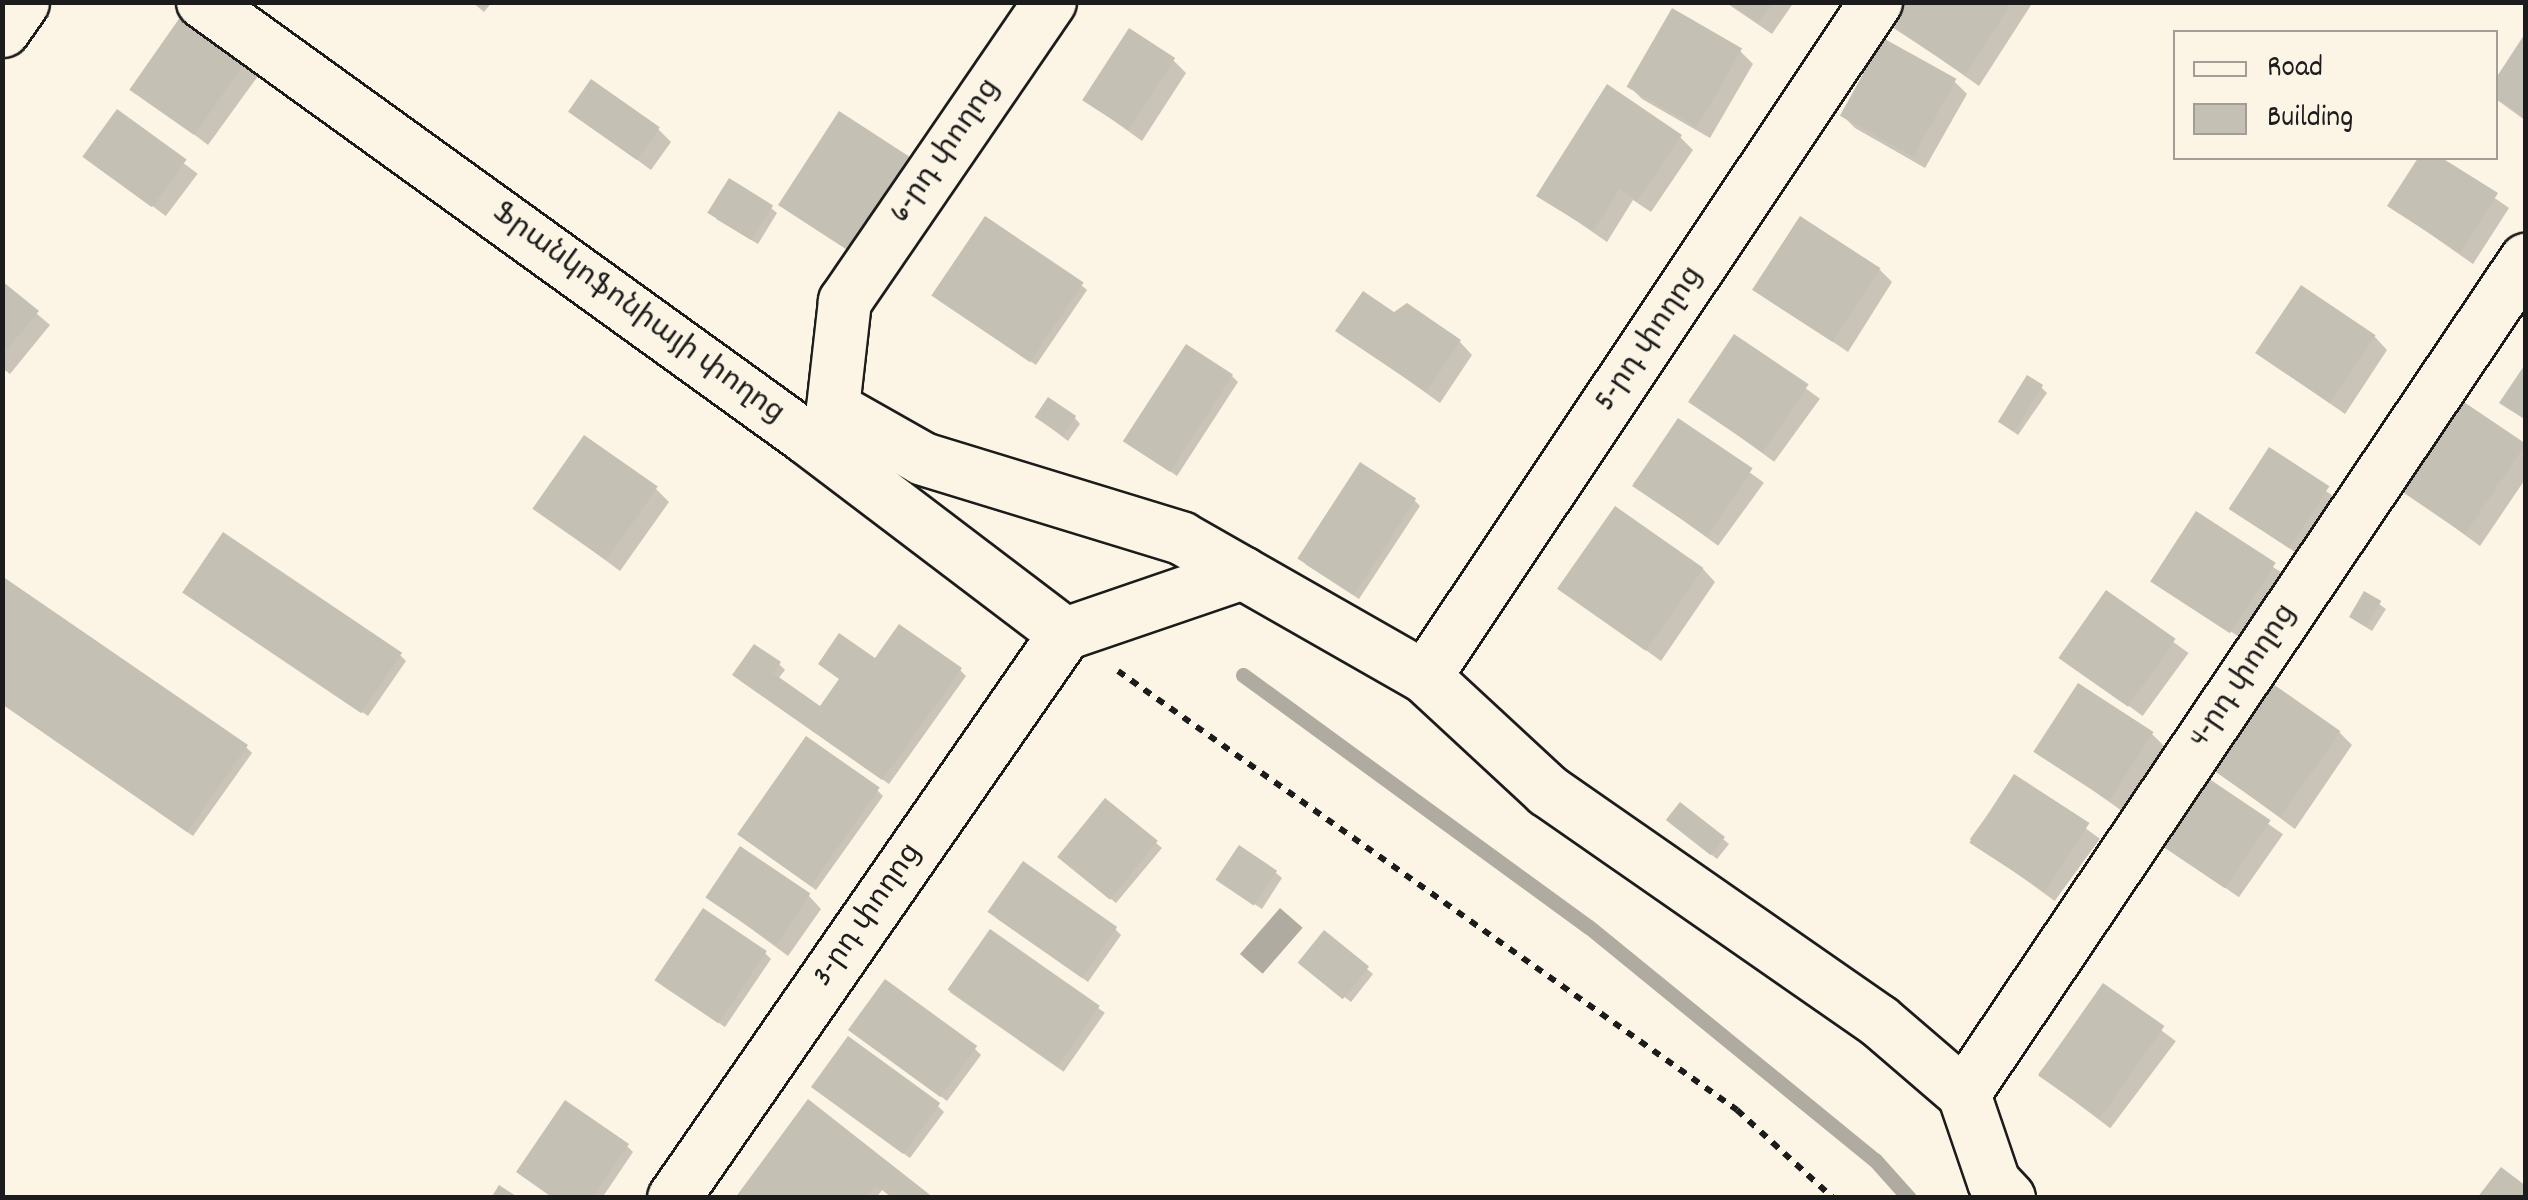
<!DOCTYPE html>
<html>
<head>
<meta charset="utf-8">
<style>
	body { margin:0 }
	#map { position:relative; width:2528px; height:1200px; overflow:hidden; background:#fcf5e5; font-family:Dekko,"Noto Sans Armenian",sans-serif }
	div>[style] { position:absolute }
	.water>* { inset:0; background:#b0aba1; transform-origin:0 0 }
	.shadow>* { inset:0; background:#0003; transform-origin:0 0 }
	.stream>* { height:15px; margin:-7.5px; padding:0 7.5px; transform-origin:7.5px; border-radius:7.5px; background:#b0aba1 }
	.building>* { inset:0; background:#c4c0b3; transform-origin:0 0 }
	.path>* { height:6px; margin-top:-3px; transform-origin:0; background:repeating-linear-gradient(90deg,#1c1c1c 0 8px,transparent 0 16px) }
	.roads { filter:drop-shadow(2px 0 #1c1c1c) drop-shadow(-2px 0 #1c1c1c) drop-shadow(0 2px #1c1c1c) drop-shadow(0 -2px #1c1c1c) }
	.minor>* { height:52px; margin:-26px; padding:0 26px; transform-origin:26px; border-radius:26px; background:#fcf5e5 }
	.major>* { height:55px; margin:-27.5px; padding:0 27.5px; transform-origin:27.5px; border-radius:27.5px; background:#fcf5e5 }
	span { translate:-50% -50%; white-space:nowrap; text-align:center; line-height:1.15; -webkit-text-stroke:8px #fcf5e5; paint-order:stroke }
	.street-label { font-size:30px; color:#1c1c1c }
	.frame { position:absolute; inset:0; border:5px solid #1c1c1c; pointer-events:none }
	.legend { position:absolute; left:2173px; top:30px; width:325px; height:130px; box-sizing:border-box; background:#fcf5e5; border:2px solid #a29e95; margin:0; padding:12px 18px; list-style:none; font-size:30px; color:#1c1c1c }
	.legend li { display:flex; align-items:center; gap:20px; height:50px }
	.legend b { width:50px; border:2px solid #a29e95 }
</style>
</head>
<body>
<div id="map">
	<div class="water">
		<i style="left:1280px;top:908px;width:30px;height:61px;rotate:41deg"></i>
	</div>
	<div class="shadow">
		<i style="clip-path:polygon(472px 2px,492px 2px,484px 12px)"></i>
		<i style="clip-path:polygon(1725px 2px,1794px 2px,1772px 34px)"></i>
		<i style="clip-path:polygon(1906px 2px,2033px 2px,1979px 86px,1892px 25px)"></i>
		<i style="clip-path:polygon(2525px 37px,2526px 121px,2496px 99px,2496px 82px)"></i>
		<i style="clip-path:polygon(1740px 51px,1753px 64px,1710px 138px,1642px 99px,1629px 86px)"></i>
		<i style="clip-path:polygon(1173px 60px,1186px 73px,1142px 141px,1085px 100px)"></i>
		<i style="clip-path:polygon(245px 63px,258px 76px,208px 145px,133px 88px)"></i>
		<i style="clip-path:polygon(1954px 81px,1967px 94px,1925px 168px,1855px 128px,1842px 115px)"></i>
		<i style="clip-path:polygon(572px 112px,658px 129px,671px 142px,651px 170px)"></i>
		<i style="left:117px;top:113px;width:101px;height:53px;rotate:37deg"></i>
		<i style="clip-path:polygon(1680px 137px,1693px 150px,1651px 212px,1633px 200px,1607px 242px,1539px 195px)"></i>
		<i style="clip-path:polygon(2421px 158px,2437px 158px,2509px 208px,2473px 264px,2390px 206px)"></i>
		<i style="clip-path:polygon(771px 208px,777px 213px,758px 244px,716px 219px)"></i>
		<i style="clip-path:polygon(1880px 270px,1892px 282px,1848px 352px,1756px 290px)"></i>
		<i style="clip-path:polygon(2px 284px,50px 325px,10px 374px,2px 368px)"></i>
		<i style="clip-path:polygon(1081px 285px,1087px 290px,1036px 365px,940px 301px)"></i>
		<i style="clip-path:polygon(1394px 315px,1460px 342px,1472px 355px,1440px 403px,1338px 330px)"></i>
		<i style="left:1735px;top:337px;width:105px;height:78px;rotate:36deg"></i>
		<i style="clip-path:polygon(2375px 337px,2387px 350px,2345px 414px,2259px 354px)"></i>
		<i style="clip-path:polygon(1232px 376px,1238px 382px,1177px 476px,1132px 446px)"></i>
		<i style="clip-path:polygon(2041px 387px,2047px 393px,2018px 435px,2005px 426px)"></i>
		<i style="clip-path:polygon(2453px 398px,2526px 446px,2526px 478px,2480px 546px,2395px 484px)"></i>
		<i style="clip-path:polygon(1075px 418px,1080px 424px,1068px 441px,1043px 422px)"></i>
		<i style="left:1679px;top:421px;width:105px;height:78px;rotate:36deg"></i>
		<i style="left:2269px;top:451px;width:87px;height:68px;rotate:35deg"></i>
		<i style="clip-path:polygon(656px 489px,669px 502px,620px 571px,535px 508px)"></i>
		<i style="clip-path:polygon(1414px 500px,1420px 506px,1359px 599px,1305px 564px)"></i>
		<i style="left:2196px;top:515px;width:112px;height:77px;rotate:34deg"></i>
		<i style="clip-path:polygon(1703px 569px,1715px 582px,1661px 661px,1561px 589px)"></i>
		<i style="left:2106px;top:593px;width:102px;height:78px;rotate:36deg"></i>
		<i style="clip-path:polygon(2365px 594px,2386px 609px,2372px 631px,2356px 621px)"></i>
		<i style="clip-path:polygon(191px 597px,400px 655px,406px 661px,368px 716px)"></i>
		<i style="clip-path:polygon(876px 661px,960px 670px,966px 676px,889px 784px,741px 681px,779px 664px,785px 670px,778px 679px,821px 709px)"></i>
		<i style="clip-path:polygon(2px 704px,246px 747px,252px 753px,193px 836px)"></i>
		<i style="clip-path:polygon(2340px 733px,2352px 745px,2295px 829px,2208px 765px)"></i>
		<i style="clip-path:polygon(2152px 734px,2165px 747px,2122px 811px,2036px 750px)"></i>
		<i style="left:2197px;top:774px;width:105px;height:77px;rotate:35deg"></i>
		<i style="left:2015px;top:777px;width:105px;height:77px;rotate:36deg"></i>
		<i style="clip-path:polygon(877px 790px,883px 796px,816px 890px,746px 840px)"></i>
		<i style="clip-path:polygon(1675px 826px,1723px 839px,1729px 844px,1717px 859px)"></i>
		<i style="clip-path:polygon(1156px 843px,1162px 848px,1116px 903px,1066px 862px)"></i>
		<i style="clip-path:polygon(1276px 873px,1282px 878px,1262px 909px,1225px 885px)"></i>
		<i style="clip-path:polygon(809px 896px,821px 909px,788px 956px,708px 897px)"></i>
		<i style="clip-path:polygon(996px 918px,1115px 929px,1121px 935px,1088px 982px)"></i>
		<i style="left:991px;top:933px;width:139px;height:72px;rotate:35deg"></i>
		<i style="clip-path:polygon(765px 953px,771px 959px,725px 1027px,663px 986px)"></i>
		<i style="clip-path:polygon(1307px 968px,1367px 969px,1373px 974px,1351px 1002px)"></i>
		<i style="left:2104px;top:987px;width:90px;height:109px;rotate:37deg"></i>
		<i style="clip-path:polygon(856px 1034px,975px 1049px,981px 1055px,947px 1101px)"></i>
		<i style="clip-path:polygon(819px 1092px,938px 1106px,944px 1112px,910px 1158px)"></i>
		<i style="clip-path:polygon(808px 1103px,883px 1189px,876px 1198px,738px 1198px)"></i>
		<i style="clip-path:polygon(627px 1146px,633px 1152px,602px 1198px,554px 1198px)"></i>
	</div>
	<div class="stream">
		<i style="left:1243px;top:675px;width:428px;rotate:36.1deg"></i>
		<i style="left:1589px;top:927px;width:369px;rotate:39.2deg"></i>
		<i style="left:1875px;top:1160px;width:51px;rotate:48.2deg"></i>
	</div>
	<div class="building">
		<i style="clip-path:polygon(1727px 2px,1773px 2px,1758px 23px)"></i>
		<i style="clip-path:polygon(1904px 2px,2012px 2px,1965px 75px,1889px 25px)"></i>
		<i style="left:1672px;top:8px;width:81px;height:91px;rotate:30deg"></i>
		<i style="left:181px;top:16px;width:79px;height:90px;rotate:35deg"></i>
		<i style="left:1129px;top:28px;width:55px;height:86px;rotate:33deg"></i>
		<i style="clip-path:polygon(2526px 32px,2526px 118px,2496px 99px,2496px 78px)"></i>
		<i style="left:1883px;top:38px;width:84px;height:89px;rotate:29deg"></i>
		<i style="left:591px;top:79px;width:84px;height:40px;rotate:35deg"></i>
		<i style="clip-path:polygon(1607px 84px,1682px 135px,1637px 201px,1620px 189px,1593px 231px,1536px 196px)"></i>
		<i style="left:117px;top:109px;width:86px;height:59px;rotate:36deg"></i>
		<i style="left:839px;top:111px;width:85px;height:112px;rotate:33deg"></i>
		<i style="clip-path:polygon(2418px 158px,2442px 158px,2498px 193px,2460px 253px,2387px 206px)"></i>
		<i style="left:729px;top:178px;width:52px;height:41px;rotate:32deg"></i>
		<i style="left:985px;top:216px;width:119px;height:96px;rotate:34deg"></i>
		<i style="left:1800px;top:216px;width:96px;height:88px;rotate:33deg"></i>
		<i style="clip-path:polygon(2px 281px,39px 311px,2px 355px)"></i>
		<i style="left:2301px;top:285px;width:90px;height:82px;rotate:34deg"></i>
		<i style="clip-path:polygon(1363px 291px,1394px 312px,1407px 303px,1461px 340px,1426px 392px,1335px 331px)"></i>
		<i style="left:1734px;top:334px;width:90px;height:82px;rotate:34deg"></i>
		<i style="left:1186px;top:344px;width:56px;height:116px;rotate:33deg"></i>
		<i style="clip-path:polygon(2526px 363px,2526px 420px,2499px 403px)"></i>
		<i style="left:2027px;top:375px;width:19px;height:55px;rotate:32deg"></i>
		<i style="left:2452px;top:394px;width:89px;height:109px;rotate:34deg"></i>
		<i style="left:1048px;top:397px;width:34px;height:24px;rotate:34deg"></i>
		<i style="left:1678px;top:418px;width:90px;height:82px;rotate:34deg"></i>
		<i style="left:584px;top:435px;width:90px;height:90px;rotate:35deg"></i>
		<i style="left:2269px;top:447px;width:72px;height:74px;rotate:33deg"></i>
		<i style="left:1360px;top:462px;width:67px;height:115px;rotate:33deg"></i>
		<i style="left:1615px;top:506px;width:108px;height:101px;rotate:35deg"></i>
		<i style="left:2196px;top:511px;width:95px;height:84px;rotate:33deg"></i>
		<i style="left:223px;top:532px;width:216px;height:73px;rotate:34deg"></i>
		<i style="clip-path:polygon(2px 576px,248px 745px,187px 832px,2px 704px)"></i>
		<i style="left:2106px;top:590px;width:85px;height:83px;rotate:35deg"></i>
		<i style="left:2364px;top:591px;width:20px;height:30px;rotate:30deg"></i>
		<i style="clip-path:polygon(899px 624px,962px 668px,882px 780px,732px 675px,754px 644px,781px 662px,773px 673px,820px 706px,839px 679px,818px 664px,839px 633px,875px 658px)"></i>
		<i style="left:2266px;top:679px;width:91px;height:105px;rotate:35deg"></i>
		<i style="left:2078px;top:683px;width:90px;height:82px;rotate:33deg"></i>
		<i style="left:806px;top:736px;width:90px;height:120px;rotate:35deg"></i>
		<i style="left:2196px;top:770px;width:90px;height:82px;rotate:34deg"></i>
		<i style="left:2014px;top:774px;width:90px;height:82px;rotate:33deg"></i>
		<i style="left:1105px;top:798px;width:68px;height:76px;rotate:39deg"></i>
		<i style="left:1680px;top:802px;width:57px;height:23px;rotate:38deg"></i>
		<i style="left:1239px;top:845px;width:46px;height:42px;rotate:34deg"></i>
		<i style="left:740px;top:846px;width:85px;height:62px;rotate:34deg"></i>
		<i style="left:1023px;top:861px;width:115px;height:62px;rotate:35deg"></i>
		<i style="left:703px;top:908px;width:77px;height:87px;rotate:34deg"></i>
		<i style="left:990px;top:929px;width:134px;height:74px;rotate:35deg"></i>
		<i style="left:1324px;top:930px;width:58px;height:42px;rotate:39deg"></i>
		<i style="left:885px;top:979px;width:114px;height:63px;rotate:36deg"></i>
		<i style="left:2103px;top:983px;width:75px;height:113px;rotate:35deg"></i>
		<i style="left:848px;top:1036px;width:114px;height:63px;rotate:36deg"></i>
		<i style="clip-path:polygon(808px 1099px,934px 1198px,892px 1198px,876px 1185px,866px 1198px,735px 1198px)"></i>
		<i style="clip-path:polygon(565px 1100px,629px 1144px,592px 1198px,553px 1198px,516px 1172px)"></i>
		<i style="clip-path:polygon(2501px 1167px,2526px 1186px,2526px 1198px,2477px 1198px)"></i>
		<i style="clip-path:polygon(499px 1185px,519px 1198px,491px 1198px)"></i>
	</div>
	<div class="path">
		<i style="left:1118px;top:671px;width:759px;rotate:35.34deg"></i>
		<i style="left:1737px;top:1110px;width:130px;rotate:42.5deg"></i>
	</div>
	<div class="roads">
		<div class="minor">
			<i style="left:203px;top:2px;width:745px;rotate:35.82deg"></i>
			<i style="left:807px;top:438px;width:324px;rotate:37.2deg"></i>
			<i style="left:1050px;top:2px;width:363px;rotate:124.4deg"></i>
			<i style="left:845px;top:301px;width:108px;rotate:96.4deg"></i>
			<i style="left:833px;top:408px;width:103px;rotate:29.5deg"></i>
			<i style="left:923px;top:459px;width:270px;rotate:17deg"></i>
			<i style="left:1181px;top:538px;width:281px;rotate:29.7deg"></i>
			<i style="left:1425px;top:677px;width:168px;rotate:42.8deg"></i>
			<i style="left:1548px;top:791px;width:403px;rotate:34.8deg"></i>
			<i style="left:1879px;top:1021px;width:112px;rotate:40.7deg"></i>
			<i style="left:1964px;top:1094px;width:93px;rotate:71.2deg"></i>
			<i style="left:1994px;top:1182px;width:22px;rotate:47deg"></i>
			<i style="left:1065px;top:634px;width:188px;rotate:-18.9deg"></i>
			<i style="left:1425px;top:677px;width:812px;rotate:-56.25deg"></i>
			<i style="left:1964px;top:1094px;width:1006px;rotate:-56.03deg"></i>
			<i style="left:674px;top:1198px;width:686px;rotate:-55.27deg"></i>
		</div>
		<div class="major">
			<i style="left:2px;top:29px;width:33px;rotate:-55deg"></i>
		</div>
	</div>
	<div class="street-label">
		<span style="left:947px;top:152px;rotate:-55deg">6-րդ փողոց</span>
		<span style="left:637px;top:315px;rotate:36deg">Ֆրանկոֆոնիայի փողոց</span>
		<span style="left:1651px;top:340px;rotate:-56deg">5-րդ փողոց</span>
		<span style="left:2245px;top:677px;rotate:-56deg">4-րդ փողոց</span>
		<span style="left:869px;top:916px;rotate:-55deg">3-րդ փողոց</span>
	</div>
	<div class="frame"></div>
	<ul class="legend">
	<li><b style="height:12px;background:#fcf5e5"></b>Road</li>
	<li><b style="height:28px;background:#c4c0b3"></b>Building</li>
	</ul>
</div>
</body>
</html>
